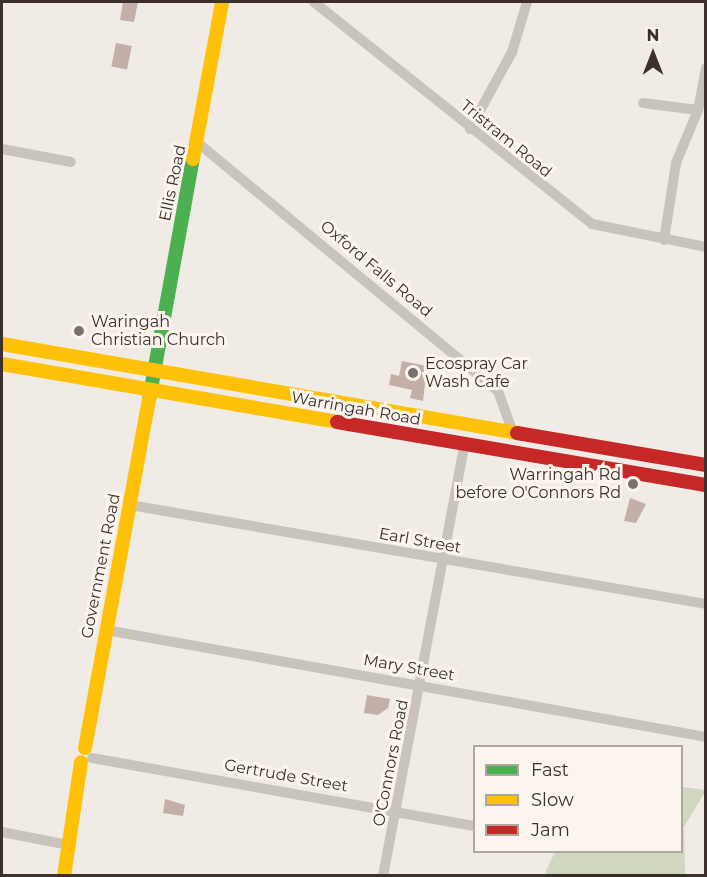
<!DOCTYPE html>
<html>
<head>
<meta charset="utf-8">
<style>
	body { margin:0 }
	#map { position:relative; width:707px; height:877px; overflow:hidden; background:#f0ebe5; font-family:Montserrat,sans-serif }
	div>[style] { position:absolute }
	.green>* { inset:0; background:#d1d6bf }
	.building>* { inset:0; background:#c3afa7; transform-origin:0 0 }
	.street>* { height:10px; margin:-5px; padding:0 5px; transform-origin:5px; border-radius:5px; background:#c9c3be }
	.fast>* { height:14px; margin:-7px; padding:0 7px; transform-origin:7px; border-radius:7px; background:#4caf50 }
	.slow>* { height:14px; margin:-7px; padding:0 7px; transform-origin:7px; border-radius:7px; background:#ffc107 }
	.jam>* { height:14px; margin:-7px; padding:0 7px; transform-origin:7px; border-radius:7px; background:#c62828 }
	.dots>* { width:16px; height:16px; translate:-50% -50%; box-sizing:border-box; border:3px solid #fbf5ee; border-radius:50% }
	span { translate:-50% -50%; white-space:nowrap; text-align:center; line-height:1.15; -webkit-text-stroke:6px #fbf5ee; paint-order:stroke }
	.street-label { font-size:16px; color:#3b302b }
	.poi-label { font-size:16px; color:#3b302b }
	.left { translate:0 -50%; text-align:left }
	.right { translate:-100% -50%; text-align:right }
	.frame { position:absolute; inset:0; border:3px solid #3b302b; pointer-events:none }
	.legend { position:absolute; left:473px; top:745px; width:210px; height:108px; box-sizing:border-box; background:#fbf5ee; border:2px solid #aea6a0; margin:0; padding:8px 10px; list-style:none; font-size:18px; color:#3b302b }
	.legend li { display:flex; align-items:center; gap:12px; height:30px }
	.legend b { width:30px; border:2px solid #aea6a0 }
	.north { position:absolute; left:623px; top:24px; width:60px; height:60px; -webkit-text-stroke:4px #fbf5ee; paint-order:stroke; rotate:0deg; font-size:16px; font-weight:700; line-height:24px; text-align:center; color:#3b302b }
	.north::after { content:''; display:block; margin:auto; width:21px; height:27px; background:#3b302b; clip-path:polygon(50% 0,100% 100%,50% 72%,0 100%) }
</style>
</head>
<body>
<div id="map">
	<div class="green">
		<i style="clip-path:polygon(682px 787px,706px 790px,684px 827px,685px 875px,544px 875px,555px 852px,682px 852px)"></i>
	</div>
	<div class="building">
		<i style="clip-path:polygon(123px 2px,138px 2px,134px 22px,120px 20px)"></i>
		<i style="left:116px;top:43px;width:16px;height:24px;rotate:11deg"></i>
		<i style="clip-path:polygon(402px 361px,427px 366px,423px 401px,410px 398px,412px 390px,389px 385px,391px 374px,399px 376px)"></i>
		<i style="clip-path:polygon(630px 498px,646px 504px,636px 523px,624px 521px)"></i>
		<i style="clip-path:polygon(367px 695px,390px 699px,388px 708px,378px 715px,364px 713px)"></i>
		<i style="clip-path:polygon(165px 799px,185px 805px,183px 816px,163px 813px)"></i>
	</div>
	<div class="street">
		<i style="left:314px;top:2px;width:356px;rotate:38.6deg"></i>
		<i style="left:592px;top:224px;width:116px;rotate:11.4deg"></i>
		<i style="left:643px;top:103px;width:55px;rotate:7.3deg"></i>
		<i style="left:470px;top:129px;width:88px;rotate:-61.4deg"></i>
		<i style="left:512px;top:52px;width:52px;rotate:-73.3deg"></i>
		<i style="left:198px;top:143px;width:389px;rotate:39.6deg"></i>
		<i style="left:498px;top:391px;width:45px;rotate:70.3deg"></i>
		<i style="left:2px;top:149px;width:70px;rotate:10.7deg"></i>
		<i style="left:664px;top:240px;width:78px;rotate:-81.1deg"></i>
		<i style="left:676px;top:163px;width:57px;rotate:-67.5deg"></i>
		<i style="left:698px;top:110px;width:43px;rotate:-79.2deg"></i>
		<i style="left:130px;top:505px;width:584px;rotate:9.75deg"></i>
		<i style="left:106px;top:630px;width:609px;rotate:10.11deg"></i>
		<i style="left:92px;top:758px;width:388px;rotate:10.1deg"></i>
		<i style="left:2px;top:832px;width:67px;rotate:11.1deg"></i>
		<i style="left:383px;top:876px;width:440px;rotate:-79.3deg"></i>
	</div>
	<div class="fast">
		<i style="left:149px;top:400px;width:245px;rotate:-79.7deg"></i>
	</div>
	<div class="slow">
		<i style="left:193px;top:159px;width:160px;rotate:-79.5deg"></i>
		<i style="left:2px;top:344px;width:523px;rotate:9.8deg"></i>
		<i style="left:2px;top:364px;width:340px;rotate:9.8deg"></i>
		<i style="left:85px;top:748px;width:354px;rotate:-79.6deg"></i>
		<i style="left:64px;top:876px;width:115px;rotate:-81.5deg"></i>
	</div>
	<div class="jam">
		<i style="left:337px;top:422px;width:374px;rotate:9.7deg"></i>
		<i style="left:517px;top:433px;width:192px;rotate:9.6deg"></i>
	</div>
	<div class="dots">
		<i style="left:79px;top:331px;background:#7a716c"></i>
		<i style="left:413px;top:373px;background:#7a716c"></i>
		<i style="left:633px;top:484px;background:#7a716c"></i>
	</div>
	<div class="street-label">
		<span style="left:506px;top:139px;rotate:39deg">Tristram Road</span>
		<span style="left:173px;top:183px;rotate:-78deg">Ellis Road</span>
		<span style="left:376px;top:269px;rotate:40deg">Oxford Falls Road</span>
		<span style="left:356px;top:409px;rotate:10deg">Warringah Road</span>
		<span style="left:420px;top:541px;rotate:10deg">Earl Street</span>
		<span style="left:101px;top:566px;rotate:-79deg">Government Road</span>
		<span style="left:409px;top:668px;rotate:10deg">Mary Street</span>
		<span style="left:391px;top:763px;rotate:-79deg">O'Connors Road</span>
		<span style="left:286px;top:776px;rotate:10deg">Gertrude Street</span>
	</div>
	<div class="poi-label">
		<span class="left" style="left:91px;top:331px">Waringah<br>Christian Church</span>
		<span class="left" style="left:425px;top:373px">Ecospray Car<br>Wash Cafe</span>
		<span class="right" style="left:621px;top:484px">Warringah Rd<br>before O'Connors Rd</span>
	</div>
	<div class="frame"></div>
	<ul class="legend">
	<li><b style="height:8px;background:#4caf50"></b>Fast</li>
	<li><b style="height:8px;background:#ffc107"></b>Slow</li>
	<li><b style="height:8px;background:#c62828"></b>Jam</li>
	</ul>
	<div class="north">N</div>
</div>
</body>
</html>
